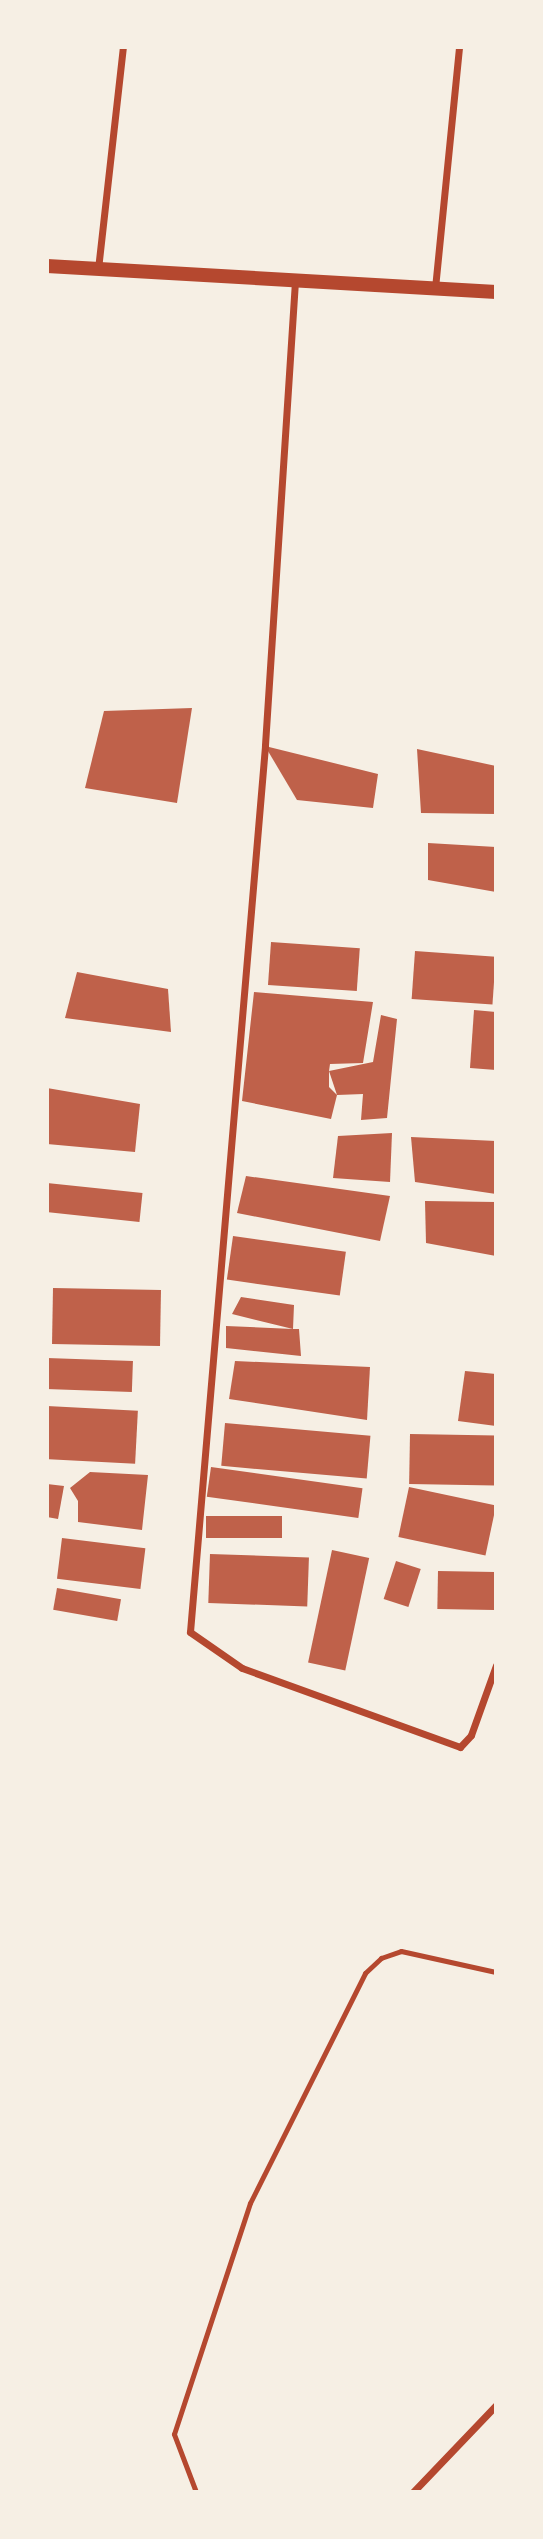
<!DOCTYPE html>
<html>
<head>
<meta charset="utf-8">
<style>
	body { margin:0 }
	#map { position:relative; width:543px; height:2539px; overflow:hidden; background:#f6efe4; font-family:Karla,sans-serif }
	div>[style] { position:absolute }
	.building>* { inset:0; background:#bf614a; transform-origin:0 0 }
	.service>* { height:5px; margin:-2.5px; padding:0 2.5px; transform-origin:2.5px; border-radius:2.5px; background:#b5482f }
	.minor>* { height:7px; margin:-3.5px; padding:0 3.5px; transform-origin:3.5px; border-radius:3.5px; background:#b5482f }
	.secondary>* { height:14px; margin:-7px; padding:0 7px; transform-origin:7px; border-radius:7px; background:#b5482f }
	span { translate:-50% -50%; white-space:nowrap; text-align:center; line-height:1.15; -webkit-text-stroke:7px #f6efe4; paint-order:stroke }
	.frame { position:absolute; inset:0; border:49px solid #f6efe4; pointer-events:none }
</style>
</head>
<body>
<div id="map">
	<div class="building">
		<i style="clip-path:polygon(192px 708px,177px 803px,85px 788px,104px 711px)"></i>
		<i style="clip-path:polygon(265px 746px,378px 774px,373px 808px,297px 800px)"></i>
		<i style="clip-path:polygon(417px 749px,496px 766px,496px 814px,421px 813px)"></i>
		<i style="clip-path:polygon(428px 843px,496px 847px,496px 892px,428px 880px)"></i>
		<i style="left:271px;top:942px;width:89px;height:43px;rotate:4deg"></i>
		<i style="left:415px;top:951px;width:81px;height:48px;rotate:4deg"></i>
		<i style="clip-path:polygon(77px 972px,168px 989px,171px 1032px,65px 1018px)"></i>
		<i style="clip-path:polygon(254px 992px,373px 1002px,363px 1063px,330px 1064px,329px 1071px,373px 1062px,381px 1015px,397px 1019px,387px 1118px,361px 1120px,363px 1094px,337px 1095px,329px 1071px,329px 1087px,337px 1095px,331px 1119px,242px 1101px)"></i>
		<i style="clip-path:polygon(474px 1010px,496px 1012px,496px 1070px,470px 1068px)"></i>
		<i style="clip-path:polygon(47px 1088px,140px 1104px,135px 1152px,47px 1144px)"></i>
		<i style="clip-path:polygon(392px 1133px,390px 1182px,333px 1178px,338px 1136px)"></i>
		<i style="clip-path:polygon(411px 1137px,496px 1141px,496px 1194px,415px 1182px)"></i>
		<i style="clip-path:polygon(246px 1176px,390px 1196px,380px 1241px,237px 1213px)"></i>
		<i style="left:47px;top:1183px;width:96px;height:29px;rotate:6deg"></i>
		<i style="clip-path:polygon(425px 1201px,496px 1202px,496px 1256px,426px 1243px)"></i>
		<i style="left:233px;top:1236px;width:114px;height:44px;rotate:8deg"></i>
		<i style="left:53px;top:1288px;width:108px;height:56px;rotate:1deg"></i>
		<i style="clip-path:polygon(241px 1297px,294px 1305px,293px 1329px,299px 1329px,301px 1356px,226px 1348px,226px 1326px,293px 1329px,232px 1314px)"></i>
		<i style="left:47px;top:1358px;width:86px;height:31px;rotate:2deg"></i>
		<i style="clip-path:polygon(235px 1361px,370px 1367px,367px 1420px,229px 1399px)"></i>
		<i style="clip-path:polygon(465px 1371px,496px 1374px,496px 1426px,458px 1421px)"></i>
		<i style="left:47px;top:1406px;width:91px;height:53px;rotate:3deg"></i>
		<i style="left:225px;top:1423px;width:146px;height:43px;rotate:5deg"></i>
		<i style="left:410px;top:1434px;width:86px;height:50px;rotate:1deg"></i>
		<i style="left:211px;top:1467px;width:153px;height:30px;rotate:8deg"></i>
		<i style="clip-path:polygon(90px 1472px,148px 1475px,142px 1530px,78px 1522px,78px 1501px,70px 1488px)"></i>
		<i style="clip-path:polygon(47px 1484px,64px 1486px,58px 1519px,47px 1517px)"></i>
		<i style="left:409px;top:1487px;width:89px;height:51px;rotate:12deg"></i>
		<i style="left:282px;top:1516px;width:22px;height:76px;rotate:90deg"></i>
		<i style="left:62px;top:1538px;width:84px;height:41px;rotate:7deg"></i>
		<i style="left:332px;top:1550px;width:38px;height:115px;rotate:12deg"></i>
		<i style="left:210px;top:1554px;width:99px;height:49px;rotate:2deg"></i>
		<i style="left:396px;top:1561px;width:26px;height:40px;rotate:18deg"></i>
		<i style="left:438px;top:1571px;width:57px;height:38px;rotate:1deg"></i>
		<i style="left:57px;top:1588px;width:65px;height:22px;rotate:10deg"></i>
	</div>
	<div class="service">
		<i style="left:196px;top:2492px;width:62px;rotate:-110.8deg"></i>
		<i style="left:174px;top:2434px;width:243px;rotate:-71.8deg"></i>
		<i style="left:250px;top:2203px;width:257px;rotate:-63.4deg"></i>
		<i style="left:365px;top:1973px;width:22px;rotate:-43deg"></i>
		<i style="left:381px;top:1958px;width:21px;rotate:-19deg"></i>
		<i style="left:401px;top:1951px;width:97px;rotate:12.5deg"></i>
	</div>
	<div class="minor">
		<i style="left:98px;top:269px;width:223px;rotate:-83.6deg"></i>
		<i style="left:295px;top:281px;width:466px;rotate:93.7deg"></i>
		<i style="left:265px;top:746px;width:889px;rotate:94.84deg"></i>
		<i style="left:190px;top:1632px;width:63px;rotate:34.7deg"></i>
		<i style="left:242px;top:1668px;width:232px;rotate:19.9deg"></i>
		<i style="left:460px;top:1747px;width:16px;rotate:-47deg"></i>
		<i style="left:471px;top:1735px;width:74px;rotate:-70.3deg"></i>
		<i style="left:435px;top:288px;width:242px;rotate:-84.3deg"></i>
		<i style="left:413px;top:2492px;width:120px;rotate:-46.3deg"></i>
	</div>
	<div class="secondary">
		<i style="left:47px;top:266px;width:450px;rotate:3.3deg"></i>
	</div>
	<div class="frame"></div>
</div>
</body>
</html>
